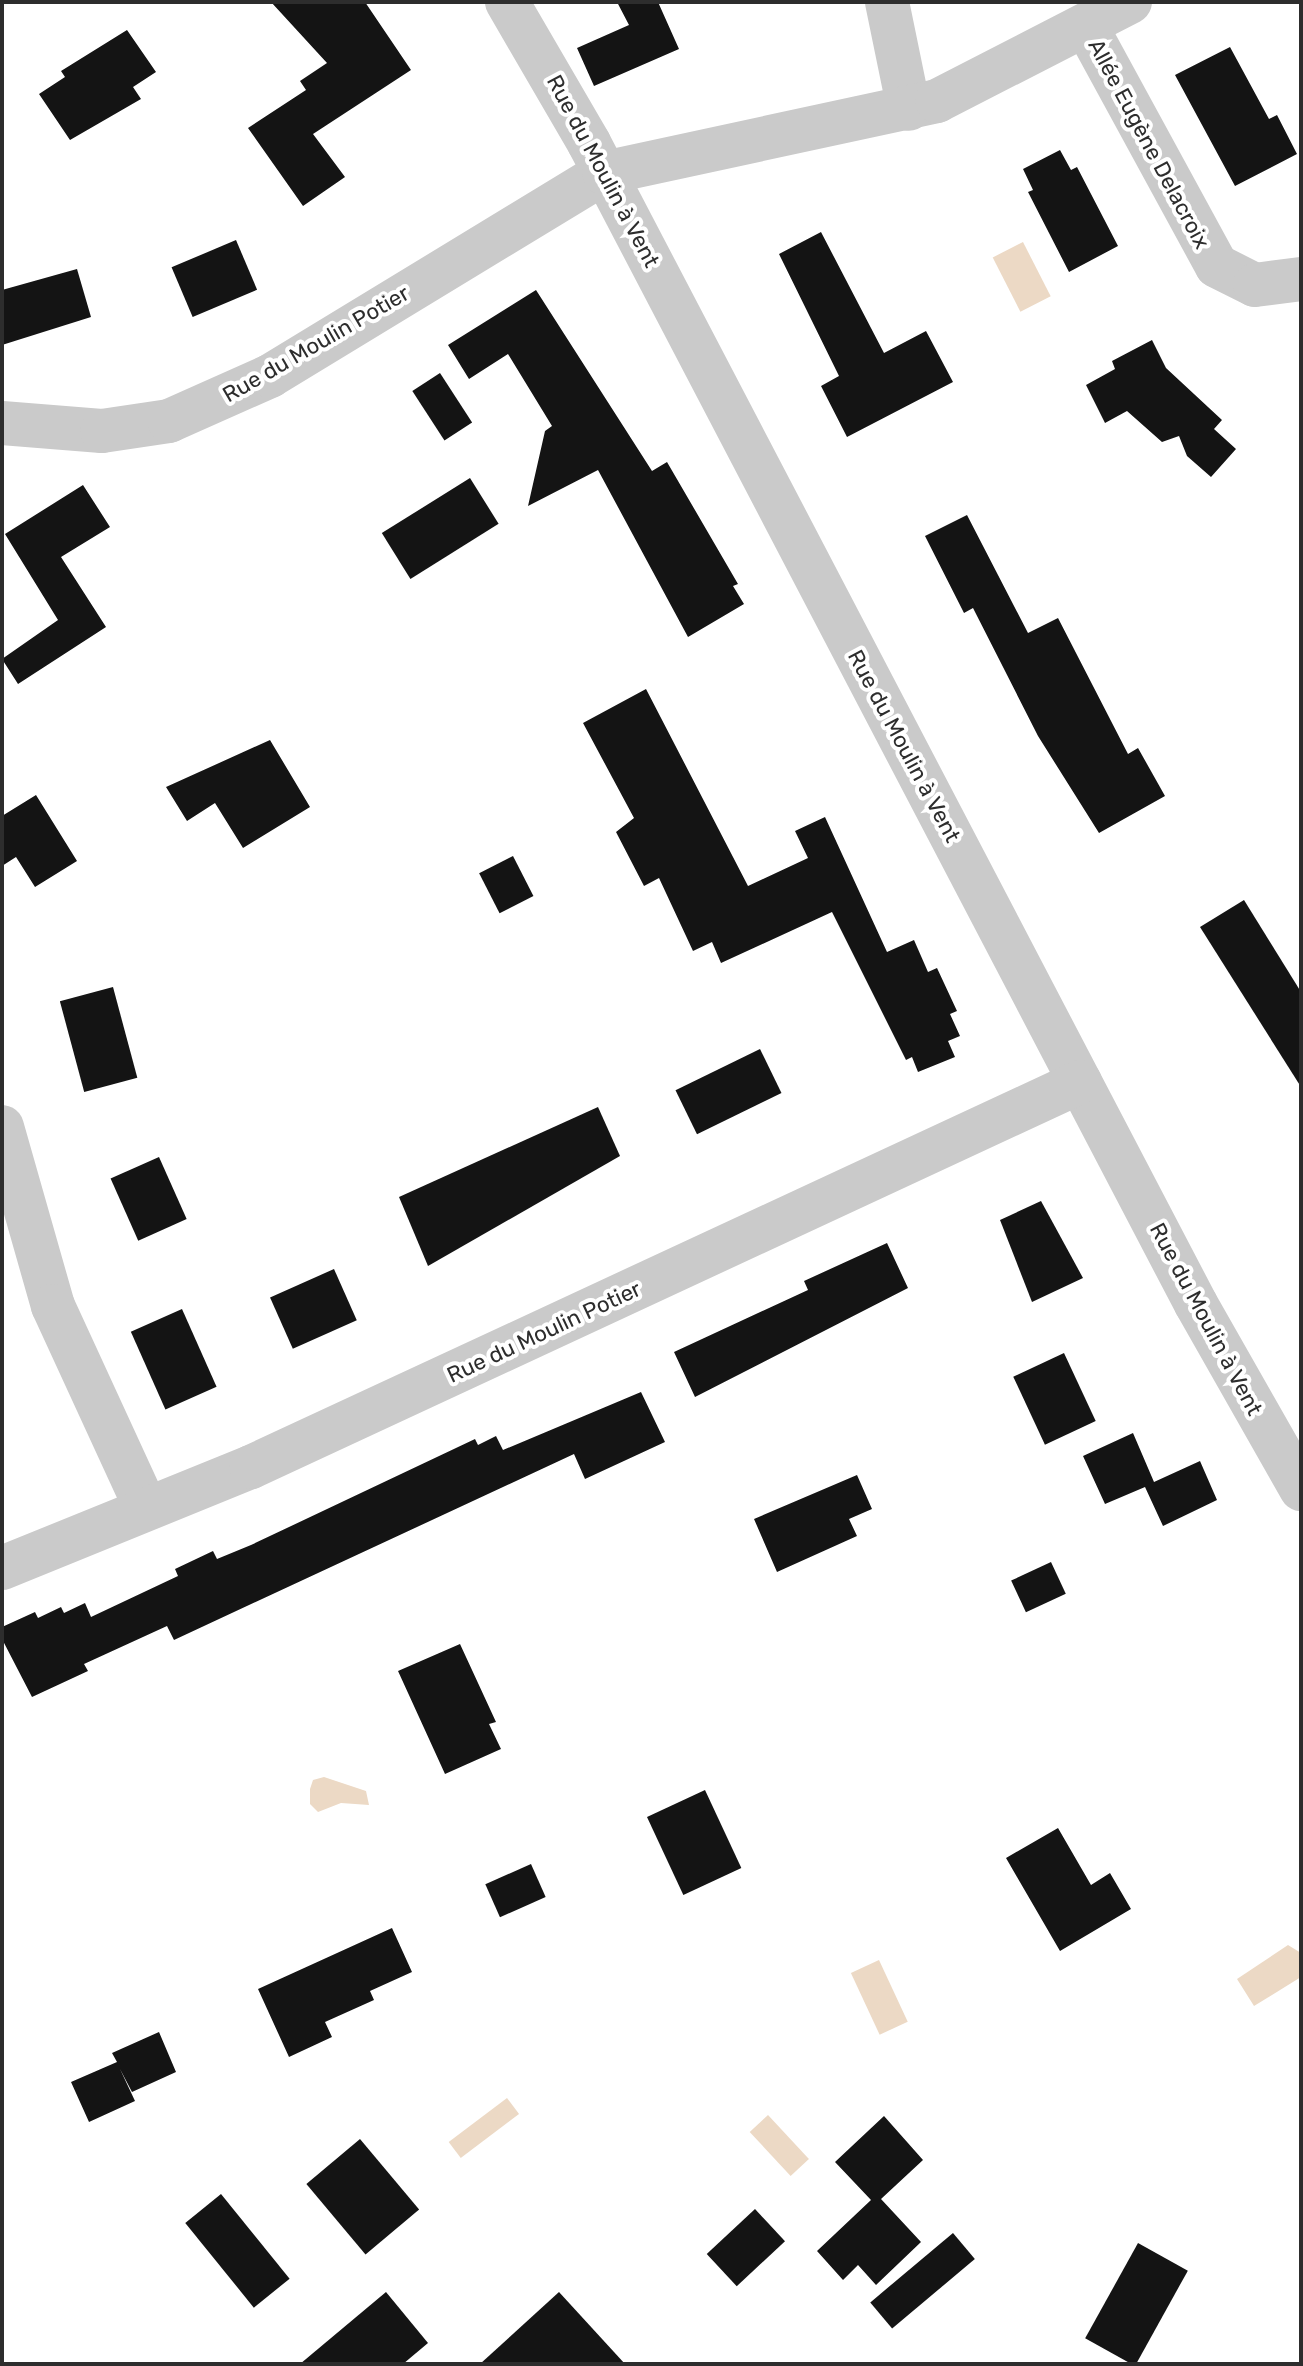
<!DOCTYPE html>
<html>
<head>
<meta charset="utf-8">
<style>
	body { margin:0 }
	#map { position:relative; width:1303px; height:2366px; overflow:hidden; background:#fff; font-family:Rubik,sans-serif }
	div>[style] { position:absolute }
	.water>* { inset:0; background:#ecd9c5; transform-origin:0 0 }
	.building>* { inset:0; background:#141414; transform-origin:0 0 }
	.street>* { height:44px; margin:-22px; padding:0 22px; transform-origin:22px; border-radius:22px; background:#cacaca }
	span { translate:-50% -50%; white-space:nowrap; text-align:center; line-height:1.15; -webkit-text-stroke:8px #fff; paint-order:stroke }
	.street-label { font-size:22px; color:#2d2d2d }
	.frame { position:absolute; inset:0; border:4px solid #2d2d2d; pointer-events:none }
</style>
</head>
<body>
<div id="map">
	<div class="water">
		<i style="left:1023px;top:242px;width:61px;height:34px;rotate:63deg"></i>
		<i style="clip-path:polygon(324px 1777px,366px 1791px,369px 1805px,341px 1803px,318px 1812px,310px 1804px,310px 1789px,313px 1780px)"></i>
		<i style="clip-path:polygon(1288px 1945px,1301px 1953px,1301px 1977px,1254px 2006px,1237px 1979px)"></i>
		<i style="left:879px;top:1960px;width:68px;height:31px;rotate:65deg"></i>
		<i style="left:507px;top:2098px;width:20px;height:73px;rotate:53deg"></i>
		<i style="left:768px;top:2115px;width:60px;height:25px;rotate:47deg"></i>
	</div>
	<div class="building">
		<i style="clip-path:polygon(271px 2px,365px 2px,411px 70px,313px 134px,345px 177px,303px 206px,248px 128px,306px 90px,300px 81px,327px 63px)"></i>
		<i style="clip-path:polygon(617px 2px,658px 2px,679px 49px,594px 86px,577px 48px,629px 25px)"></i>
		<i style="clip-path:polygon(127px 30px,156px 72px,133px 87px,141px 99px,70px 140px,39px 94px,65px 77px,61px 71px)"></i>
		<i style="clip-path:polygon(1230px 47px,1269px 119px,1277px 115px,1297px 154px,1235px 186px,1175px 75px)"></i>
		<i style="clip-path:polygon(1060px 150px,1071px 170px,1077px 167px,1118px 246px,1069px 272px,1028px 192px,1033px 190px,1023px 169px)"></i>
		<i style="clip-path:polygon(821px 232px,884px 353px,926px 331px,953px 382px,847px 437px,821px 386px,839px 376px,779px 254px)"></i>
		<i style="left:236px;top:240px;width:54px;height:70px;rotate:67deg"></i>
		<i style="clip-path:polygon(77px 269px,91px 317px,2px 345px,2px 290px)"></i>
		<i style="clip-path:polygon(536px 290px,652px 471px,667px 462px,738px 584px,733px 586px,744px 604px,688px 637px,598px 470px,528px 506px,545px 431px,552px 426px,508px 354px,469px 379px,448px 345px)"></i>
		<i style="clip-path:polygon(1152px 340px,1166px 368px,1222px 420px,1214px 429px,1236px 449px,1211px 477px,1187px 456px,1179px 436px,1162px 442px,1127px 411px,1105px 423px,1086px 385px,1115px 369px,1112px 361px)"></i>
		<i style="left:440px;top:373px;width:59px;height:33px;rotate:57deg"></i>
		<i style="left:470px;top:478px;width:54px;height:104px;rotate:58deg"></i>
		<i style="clip-path:polygon(83px 485px,110px 527px,61px 557px,106px 627px,18px 684px,2px 659px,58px 620px,5px 534px)"></i>
		<i style="clip-path:polygon(967px 515px,1028px 633px,1058px 618px,1128px 754px,1138px 748px,1165px 796px,1099px 833px,1038px 736px,973px 608px,964px 613px,925px 536px)"></i>
		<i style="clip-path:polygon(646px 689px,748px 886px,808px 858px,795px 831px,825px 817px,887px 952px,914px 940px,928px 972px,937px 968px,957px 1011px,950px 1014px,960px 1036px,948px 1041px,955px 1057px,918px 1072px,912px 1057px,906px 1060px,832px 912px,721px 963px,712px 942px,693px 951px,659px 878px,644px 886px,616px 832px,634px 818px,583px 723px)"></i>
		<i style="clip-path:polygon(270px 740px,310px 807px,243px 848px,215px 803px,187px 821px,166px 787px)"></i>
		<i style="clip-path:polygon(36px 795px,77px 861px,35px 887px,16px 857px,2px 866px,2px 816px)"></i>
		<i style="left:513px;top:856px;width:45px;height:38px;rotate:63deg"></i>
		<i style="clip-path:polygon(1244px 900px,1301px 992px,1301px 1087px,1200px 927px)"></i>
		<i style="left:113px;top:987px;width:94px;height:55px;rotate:75deg"></i>
		<i style="left:760px;top:1049px;width:49px;height:94px;rotate:64deg"></i>
		<i style="clip-path:polygon(598px 1107px,620px 1156px,428px 1266px,399px 1197px)"></i>
		<i style="left:159px;top:1157px;width:68px;height:53px;rotate:66deg"></i>
		<i style="clip-path:polygon(1041px 1201px,1083px 1278px,1032px 1302px,1000px 1220px)"></i>
		<i style="clip-path:polygon(887px 1243px,908px 1288px,695px 1397px,674px 1352px,808px 1290px,804px 1281px)"></i>
		<i style="left:334px;top:1269px;width:56px;height:70px;rotate:66deg"></i>
		<i style="left:182px;top:1309px;width:85px;height:56px;rotate:66deg"></i>
		<i style="left:1064px;top:1353px;width:75px;height:56px;rotate:65deg"></i>
		<i style="clip-path:polygon(641px 1392px,665px 1442px,585px 1479px,574px 1454px,174px 1640px,167px 1626px,84px 1664px,88px 1671px,32px 1697px,2px 1639px,2px 1627px,35px 1612px,38px 1618px,61px 1607px,64px 1613px,85px 1603px,91px 1617px,178px 1576px,175px 1569px,213px 1551px,217px 1559px,251px 1545px,475px 1439px,478px 1445px,496px 1436px,503px 1450px)"></i>
		<i style="clip-path:polygon(1133px 1433px,1154px 1482px,1200px 1461px,1217px 1500px,1163px 1526px,1145px 1487px,1105px 1504px,1083px 1456px)"></i>
		<i style="clip-path:polygon(857px 1475px,872px 1509px,849px 1519px,857px 1536px,777px 1572px,754px 1519px)"></i>
		<i style="left:1051px;top:1562px;width:35px;height:44px;rotate:65deg"></i>
		<i style="clip-path:polygon(460px 1644px,496px 1722px,489px 1724px,501px 1749px,445px 1774px,398px 1671px)"></i>
		<i style="left:705px;top:1790px;width:86px;height:64px;rotate:65deg"></i>
		<i style="clip-path:polygon(1058px 1828px,1091px 1885px,1110px 1873px,1131px 1909px,1060px 1951px,1006px 1858px)"></i>
		<i style="left:531px;top:1864px;width:36px;height:50px;rotate:66deg"></i>
		<i style="clip-path:polygon(392px 1928px,412px 1972px,370px 1991px,374px 2000px,325px 2022px,332px 2037px,289px 2057px,258px 1989px)"></i>
		<i style="clip-path:polygon(159px 2032px,176px 2072px,132px 2092px,120px 2069px,135px 2101px,89px 2122px,71px 2082px,117px 2062px,112px 2053px)"></i>
		<i style="clip-path:polygon(884px 2116px,923px 2160px,881px 2199px,921px 2242px,876px 2285px,858px 2265px,843px 2280px,817px 2251px,871px 2200px,835px 2162px)"></i>
		<i style="left:360px;top:2139px;width:92px;height:70px;rotate:50deg"></i>
		<i style="left:221px;top:2194px;width:109px;height:46px;rotate:51deg"></i>
		<i style="left:755px;top:2209px;width:44px;height:66px;rotate:47deg"></i>
		<i style="left:953px;top:2233px;width:34px;height:108px;rotate:50deg"></i>
		<i style="left:1138px;top:2243px;width:57px;height:109px;rotate:29deg"></i>
		<i style="clip-path:polygon(386px 2292px,428px 2343px,403px 2364px,300px 2364px)"></i>
		<i style="clip-path:polygon(559px 2292px,625px 2364px,480px 2364px)"></i>
	</div>
	<div class="street">
		<i style="left:507px;top:2px;width:163px;rotate:59.8deg"></i>
		<i style="left:589px;top:143px;width:1310px;rotate:62.4deg"></i>
		<i style="left:1196px;top:1304px;width:213px;rotate:60.4deg"></i>
		<i style="left:887px;top:2px;width:109px;rotate:78.4deg"></i>
		<i style="left:1086px;top:26px;width:273px;rotate:61.4deg"></i>
		<i style="left:1217px;top:266px;width:42px;rotate:26.6deg"></i>
		<i style="left:1255px;top:285px;width:46px;rotate:-7.4deg"></i>
		<i style="left:2px;top:423px;width:100px;rotate:4.6deg"></i>
		<i style="left:102px;top:431px;width:68px;rotate:-8.5deg"></i>
		<i style="left:169px;top:421px;width:111px;rotate:-24deg"></i>
		<i style="left:270px;top:376px;width:391px;rotate:-31.3deg"></i>
		<i style="left:604px;top:173px;width:341px;rotate:-12.2deg"></i>
		<i style="left:937px;top:101px;width:217px;rotate:-27.2deg"></i>
		<i style="left:2px;top:1127px;width:186px;rotate:74.1deg"></i>
		<i style="left:53px;top:1306px;width:222px;rotate:65.3deg"></i>
		<i style="left:2px;top:1568px;width:269px;rotate:-22.1deg"></i>
		<i style="left:251px;top:1467px;width:914px;rotate:-24.91deg"></i>
	</div>
	<div class="street-label">
		<span style="left:1149px;top:144px;rotate:62deg">Allée Eugène Delacroix</span>
		<span style="left:603px;top:171px;rotate:62deg">Rue du Moulin à Vent</span>
		<span style="left:316px;top:344px;rotate:-30deg">Rue du Moulin Potier</span>
		<span style="left:904px;top:746px;rotate:62deg">Rue du Moulin à Vent</span>
		<span style="left:1206px;top:1319px;rotate:62deg">Rue du Moulin à Vent</span>
		<span style="left:544px;top:1332px;rotate:-25deg">Rue du Moulin Potier</span>
	</div>
	<div class="frame"></div>
</div>
</body>
</html>
